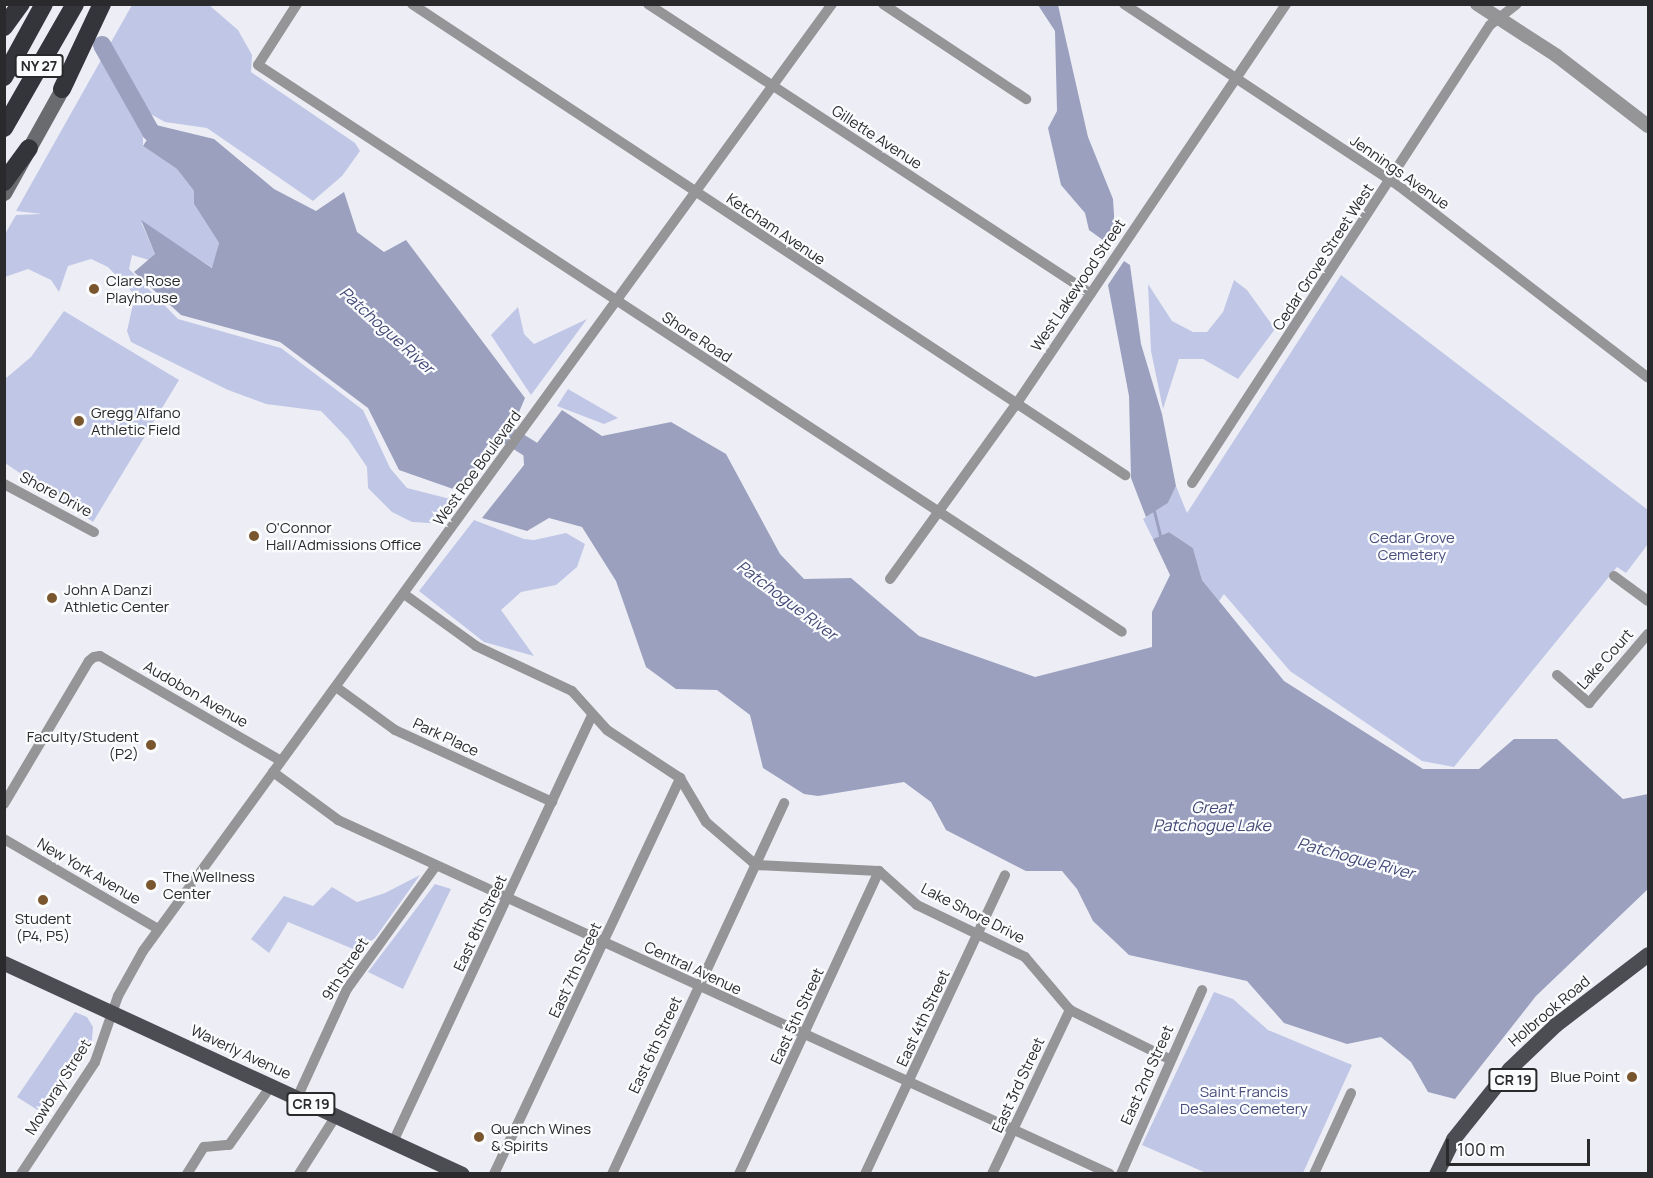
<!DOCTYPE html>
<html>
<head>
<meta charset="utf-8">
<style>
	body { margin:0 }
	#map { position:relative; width:1653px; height:1178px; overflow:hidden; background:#edeef5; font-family:Manrope,sans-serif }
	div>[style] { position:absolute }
	.green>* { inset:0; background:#c0c6e6 }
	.water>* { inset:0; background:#9ba0bf }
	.stream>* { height:3px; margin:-1.5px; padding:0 1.5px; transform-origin:1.5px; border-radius:1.5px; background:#9ba0bf }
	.river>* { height:18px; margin:-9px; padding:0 9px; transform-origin:9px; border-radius:9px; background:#9ba0bf }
	.minor>* { height:10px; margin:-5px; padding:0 5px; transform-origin:5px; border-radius:5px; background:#959598 }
	.tertiary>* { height:14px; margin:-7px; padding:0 7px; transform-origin:7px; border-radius:7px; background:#959598 }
	.secondary>* { height:15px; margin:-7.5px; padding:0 7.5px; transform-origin:7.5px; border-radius:7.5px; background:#6a6b6f }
	.primary>* { height:15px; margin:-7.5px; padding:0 7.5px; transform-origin:7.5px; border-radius:7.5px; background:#4c4d52 }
	.motorway>* { height:18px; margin:-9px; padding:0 9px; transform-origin:9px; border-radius:9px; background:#34353a }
	.dots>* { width:16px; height:16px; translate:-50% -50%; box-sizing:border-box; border:3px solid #fbfcfe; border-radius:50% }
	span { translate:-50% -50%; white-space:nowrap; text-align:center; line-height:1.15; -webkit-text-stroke:4.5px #fbfcfe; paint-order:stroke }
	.shield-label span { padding:2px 4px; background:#fbfcfe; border:2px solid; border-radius:4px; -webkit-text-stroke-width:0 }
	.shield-label { font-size:14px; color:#2a2a2d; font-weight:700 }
	.street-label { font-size:15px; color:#2a2a2d }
	.poi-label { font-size:15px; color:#2a2a2d }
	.left { translate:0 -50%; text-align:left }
	.right { translate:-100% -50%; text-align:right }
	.park-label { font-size:15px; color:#484e7c }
	.water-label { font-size:16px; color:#434976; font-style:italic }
	.frame { position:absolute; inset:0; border:6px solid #2a2a2d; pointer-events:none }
	.scale { position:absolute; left:1446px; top:1139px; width:144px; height:27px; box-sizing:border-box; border:3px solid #2a2a2d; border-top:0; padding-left:8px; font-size:18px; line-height:21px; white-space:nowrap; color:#2a2a2d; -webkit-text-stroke:4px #fbfcfe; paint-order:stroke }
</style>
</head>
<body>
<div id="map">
	<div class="green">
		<i style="clip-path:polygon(132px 5px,209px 5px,238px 30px,252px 55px,251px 72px,355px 143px,360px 151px,342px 176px,313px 201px,207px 128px,165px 122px,145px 111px,128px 76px,106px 52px,143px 134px,143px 146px,177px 169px,194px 191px,194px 204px,219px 243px,213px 268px,141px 222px,155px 254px,149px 260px,132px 255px,129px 269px,178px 319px,281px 348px,363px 410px,390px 468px,407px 488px,454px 500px,430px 523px,412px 522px,392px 512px,368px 488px,367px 467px,348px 439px,321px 411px,266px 404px,228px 390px,131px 342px,127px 331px,135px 295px,108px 267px,91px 259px,68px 266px,59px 292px,51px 280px,28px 269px,5px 277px,5px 234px,16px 215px,42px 214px,16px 211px)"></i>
		<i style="clip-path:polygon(1341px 275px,1648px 510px,1648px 544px,1626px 573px,1617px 567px,1454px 767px,1422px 761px,1290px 671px,1224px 594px,1219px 601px,1202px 580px,1193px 548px,1169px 532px,1153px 539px,1143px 519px,1168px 503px,1176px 486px,1187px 513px)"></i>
		<i style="clip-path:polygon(1234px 280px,1247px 290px,1275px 329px,1238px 379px,1203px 359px,1179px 359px,1163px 409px,1151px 351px,1148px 284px,1172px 321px,1193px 332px,1207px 332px,1223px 312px)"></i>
		<i style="clip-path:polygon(518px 307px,524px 334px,534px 344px,587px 319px,531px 395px,491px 335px)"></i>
		<i style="clip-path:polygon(64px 311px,179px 380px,93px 522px,5px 463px,5px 379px,31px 357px)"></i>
		<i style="clip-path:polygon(568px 389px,618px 418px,604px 424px,557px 406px)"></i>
		<i style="clip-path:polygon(474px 520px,524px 539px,534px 540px,566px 533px,585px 544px,577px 567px,556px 585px,521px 592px,501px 610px,534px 656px,484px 642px,419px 591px)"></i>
		<i style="clip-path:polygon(420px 875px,375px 938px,358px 951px,288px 922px,269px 953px,251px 939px,284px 896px,313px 906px,332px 887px,357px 902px,385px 893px)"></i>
		<i style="clip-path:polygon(435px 884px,451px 889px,403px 989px,368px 972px)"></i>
		<i style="clip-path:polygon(1214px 992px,1233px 999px,1268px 1030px,1352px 1065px,1303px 1173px,1206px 1173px,1142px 1145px)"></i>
		<i style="clip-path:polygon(75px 1012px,87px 1017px,93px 1027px,92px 1040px,44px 1114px,17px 1097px)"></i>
	</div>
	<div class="water">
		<i style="clip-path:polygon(1038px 5px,1058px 5px,1088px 137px,1113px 199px,1115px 230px,1107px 243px,1089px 230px,1085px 213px,1061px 185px,1048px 128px,1057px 111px,1055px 31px)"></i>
		<i style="clip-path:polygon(156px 125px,214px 139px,274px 189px,316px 211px,344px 192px,357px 232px,384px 252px,406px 240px,525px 398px,508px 438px,499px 442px,456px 490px,399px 470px,368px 408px,280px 342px,181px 315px,134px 272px,155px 254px,141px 220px,212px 268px,219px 243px,194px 204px,194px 191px,177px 169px,143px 146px)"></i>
		<i style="clip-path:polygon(1124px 261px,1130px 265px,1141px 344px,1162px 414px,1176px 486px,1168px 503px,1146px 517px,1131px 478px,1129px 396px,1108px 285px)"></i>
		<i style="clip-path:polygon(562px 410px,602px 436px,671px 422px,726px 454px,780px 554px,804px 579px,851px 578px,919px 636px,1035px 677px,1152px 647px,1152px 612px,1170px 575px,1153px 539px,1169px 532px,1193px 548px,1202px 580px,1284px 681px,1423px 769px,1479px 769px,1514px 739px,1557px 739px,1623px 799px,1648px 794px,1648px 889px,1536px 996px,1455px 1099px,1428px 1092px,1411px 1062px,1381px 1037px,1347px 1044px,1284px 1023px,1247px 981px,1129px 955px,1093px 921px,1077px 889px,1062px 871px,1026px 871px,946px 830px,931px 802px,904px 782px,818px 796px,804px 794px,763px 768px,750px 715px,717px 690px,676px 689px,646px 667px,616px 581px,582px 527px,549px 518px,527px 531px,482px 518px,524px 465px,523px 448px,537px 443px)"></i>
	</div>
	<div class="stream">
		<i style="left:1154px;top:511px;width:29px;rotate:76deg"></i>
	</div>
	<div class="river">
		<i style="left:102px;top:45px;width:100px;rotate:60.6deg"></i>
		<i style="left:151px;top:132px;width:25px;rotate:37deg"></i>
		<i style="left:498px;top:429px;width:57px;rotate:32deg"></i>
	</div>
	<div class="minor">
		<i style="left:297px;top:4px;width:72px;rotate:122.6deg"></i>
		<i style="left:258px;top:65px;width:1033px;rotate:33.27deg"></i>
		<i style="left:412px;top:4px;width:855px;rotate:33.45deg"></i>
		<i style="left:648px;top:4px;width:529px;rotate:33.21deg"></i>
		<i style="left:883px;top:4px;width:172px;rotate:33.6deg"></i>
		<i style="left:1124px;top:4px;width:330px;rotate:33.5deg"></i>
		<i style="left:1399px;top:186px;width:314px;rotate:37.6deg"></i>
		<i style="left:1192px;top:483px;width:546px;rotate:-56.95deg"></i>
		<i style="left:1490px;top:25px;width:34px;rotate:-38deg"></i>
		<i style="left:4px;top:484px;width:102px;rotate:28.1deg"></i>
		<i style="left:1614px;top:576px;width:42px;rotate:36.3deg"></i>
		<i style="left:890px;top:579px;width:213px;rotate:-54.2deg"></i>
		<i style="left:1015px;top:406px;width:485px;rotate:-56deg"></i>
		<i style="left:404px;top:594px;width:89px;rotate:35.8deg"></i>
		<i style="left:476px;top:646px;width:106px;rotate:25.1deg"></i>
		<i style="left:572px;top:691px;width:52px;rotate:48.1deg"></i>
		<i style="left:607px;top:730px;width:87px;rotate:33.3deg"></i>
		<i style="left:680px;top:778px;width:51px;rotate:59.4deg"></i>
		<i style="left:706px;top:822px;width:66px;rotate:40.7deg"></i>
		<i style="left:756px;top:865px;width:123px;rotate:2.8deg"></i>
		<i style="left:879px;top:871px;width:51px;rotate:41.8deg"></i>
		<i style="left:917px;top:905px;width:120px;rotate:25.7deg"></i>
		<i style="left:1025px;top:957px;width:70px;rotate:49.7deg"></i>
		<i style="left:1070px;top:1010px;width:110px;rotate:26.3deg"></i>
		<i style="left:1557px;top:675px;width:43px;rotate:41.2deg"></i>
		<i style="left:1589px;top:703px;width:91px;rotate:-49.5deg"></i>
		<i style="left:336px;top:687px;width:73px;rotate:36.1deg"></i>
		<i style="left:395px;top:730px;width:173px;rotate:24.6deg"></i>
		<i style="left:273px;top:772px;width:81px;rotate:36.4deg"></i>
		<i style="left:338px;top:820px;width:849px;rotate:24.63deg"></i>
		<i style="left:4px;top:804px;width:166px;rotate:-59.3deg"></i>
		<i style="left:89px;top:661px;width:6px;rotate:-39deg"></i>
		<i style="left:94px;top:657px;width:6px;rotate:-9deg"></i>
		<i style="left:100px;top:656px;width:209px;rotate:30.1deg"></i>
		<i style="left:4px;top:839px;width:178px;rotate:30.3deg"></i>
		<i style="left:297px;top:1098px;width:120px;rotate:-65.4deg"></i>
		<i style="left:347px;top:989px;width:150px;rotate:-54.2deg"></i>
		<i style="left:393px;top:1142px;width:470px;rotate:-65deg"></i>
		<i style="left:21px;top:1174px;width:134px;rotate:-56.5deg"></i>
		<i style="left:95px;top:1062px;width:70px;rotate:-70.8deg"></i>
		<i style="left:118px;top:996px;width:51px;rotate:-60.9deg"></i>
		<i style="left:143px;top:951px;width:1171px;rotate:-53.96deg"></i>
		<i style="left:187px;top:1174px;width:32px;rotate:-58deg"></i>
		<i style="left:204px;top:1147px;width:25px;rotate:-5deg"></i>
		<i style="left:229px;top:1145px;width:72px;rotate:-54.6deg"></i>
		<i style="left:299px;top:1174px;width:69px;rotate:-57.5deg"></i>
		<i style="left:494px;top:1174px;width:438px;rotate:-64.8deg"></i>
		<i style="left:612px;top:1174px;width:409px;rotate:-65.1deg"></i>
		<i style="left:739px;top:1174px;width:334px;rotate:-65.2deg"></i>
		<i style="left:865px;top:1174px;width:330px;rotate:-64.9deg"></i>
		<i style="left:992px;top:1174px;width:182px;rotate:-64.6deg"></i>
		<i style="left:1121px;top:1174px;width:201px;rotate:-66.2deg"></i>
		<i style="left:1314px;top:1174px;width:89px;rotate:-65.4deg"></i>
	</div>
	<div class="tertiary">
		<i style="left:1477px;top:4px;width:95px;rotate:33deg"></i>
		<i style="left:1557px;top:56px;width:115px;rotate:37.6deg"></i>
	</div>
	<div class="secondary">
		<i style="left:4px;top:193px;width:129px;rotate:-60.9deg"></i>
	</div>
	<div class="primary">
		<i style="left:4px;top:963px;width:504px;rotate:24.74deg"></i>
		<i style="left:1436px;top:1174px;width:39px;rotate:-64deg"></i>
		<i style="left:1453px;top:1139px;width:90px;rotate:-51.3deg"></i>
		<i style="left:1509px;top:1069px;width:64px;rotate:-43.7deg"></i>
		<i style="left:1555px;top:1025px;width:117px;rotate:-37.4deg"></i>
	</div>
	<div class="motorway">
		<i style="left:4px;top:27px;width:29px;rotate:-54deg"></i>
		<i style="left:4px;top:77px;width:83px;rotate:-61.3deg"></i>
		<i style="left:62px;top:89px;width:94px;rotate:-64.8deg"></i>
		<i style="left:4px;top:128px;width:143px;rotate:-60.2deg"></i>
		<i style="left:4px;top:182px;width:42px;rotate:-53.7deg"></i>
	</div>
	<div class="dots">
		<i style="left:94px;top:289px;background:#7a562f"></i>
		<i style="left:79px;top:421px;background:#7a562f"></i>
		<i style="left:254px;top:536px;background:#7a562f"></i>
		<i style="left:52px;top:598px;background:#7a562f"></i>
		<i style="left:151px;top:745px;background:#7a562f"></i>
		<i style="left:151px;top:885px;background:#7a562f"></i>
		<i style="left:43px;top:900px;background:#7a562f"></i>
		<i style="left:1632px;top:1077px;background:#7a562f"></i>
		<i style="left:479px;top:1137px;background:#7a562f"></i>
	</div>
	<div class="shield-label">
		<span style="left:39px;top:66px">NY 27</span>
		<span style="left:1513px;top:1080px">CR 19</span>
		<span style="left:311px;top:1104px">CR 19</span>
	</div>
	<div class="street-label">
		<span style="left:877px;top:137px;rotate:33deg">Gillette Avenue</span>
		<span style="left:1400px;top:172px;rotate:35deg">Jennings Avenue</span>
		<span style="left:776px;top:229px;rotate:34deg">Ketcham Avenue</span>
		<span style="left:1323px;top:257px;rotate:-57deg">Cedar Grove Street West</span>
		<span style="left:1078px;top:285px;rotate:-56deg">West Lakewood Street</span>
		<span style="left:697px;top:337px;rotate:33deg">Shore Road</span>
		<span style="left:477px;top:468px;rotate:-54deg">West Roe Boulevard</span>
		<span style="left:56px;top:494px;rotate:28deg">Shore Drive</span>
		<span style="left:1605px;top:659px;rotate:-48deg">Lake Court</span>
		<span style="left:196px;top:694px;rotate:30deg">Audobon Avenue</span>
		<span style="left:446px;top:737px;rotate:25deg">Park Place</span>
		<span style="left:89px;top:871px;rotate:30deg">New York Avenue</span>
		<span style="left:973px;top:913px;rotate:27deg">Lake Shore Drive</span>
		<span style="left:480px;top:923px;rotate:-65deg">East 8th Street</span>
		<span style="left:693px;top:968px;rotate:25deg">Central Avenue</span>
		<span style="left:345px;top:969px;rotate:-57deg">9th Street</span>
		<span style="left:575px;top:970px;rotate:-65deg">East 7th Street</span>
		<span style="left:1549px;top:1011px;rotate:-40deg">Holbrook Road</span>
		<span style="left:797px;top:1016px;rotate:-65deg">East 5th Street</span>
		<span style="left:923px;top:1018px;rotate:-65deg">East 4th Street</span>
		<span style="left:655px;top:1045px;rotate:-65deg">East 6th Street</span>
		<span style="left:241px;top:1052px;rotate:25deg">Waverly Avenue</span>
		<span style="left:1147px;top:1075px;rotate:-66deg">East 2nd Street</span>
		<span style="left:1018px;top:1085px;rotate:-65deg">East 3rd Street</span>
		<span style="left:58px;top:1087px;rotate:-58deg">Mowbray Street</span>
	</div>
	<div class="poi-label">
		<span class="left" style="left:106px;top:289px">Clare Rose<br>Playhouse</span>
		<span class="left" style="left:91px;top:421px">Gregg Alfano<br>Athletic Field</span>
		<span class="left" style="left:266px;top:536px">O'Connor<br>Hall/Admissions Office</span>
		<span class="left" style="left:64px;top:598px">John A Danzi<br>Athletic Center</span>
		<span class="right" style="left:139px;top:745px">Faculty/Student<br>(P2)</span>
		<span class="left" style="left:163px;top:885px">The Wellness<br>Center</span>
		<span style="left:43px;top:927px">Student<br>(P4, P5)</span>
		<span class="right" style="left:1620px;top:1077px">Blue Point</span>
		<span class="left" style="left:491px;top:1137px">Quench Wines<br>&amp; Spirits</span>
	</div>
	<div class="park-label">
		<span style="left:1412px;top:546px">Cedar Grove<br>Cemetery</span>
		<span style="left:1244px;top:1100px">Saint Francis<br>DeSales Cemetery</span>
	</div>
	<div class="water-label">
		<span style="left:387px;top:330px;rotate:42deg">Patchogue River</span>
		<span style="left:787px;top:600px;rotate:37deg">Patchogue River</span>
		<span style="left:1212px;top:816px">Great<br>Patchogue Lake</span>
		<span style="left:1356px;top:858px;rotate:15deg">Patchogue River</span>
	</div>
	<div class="frame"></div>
	<div class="scale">100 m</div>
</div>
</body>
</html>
